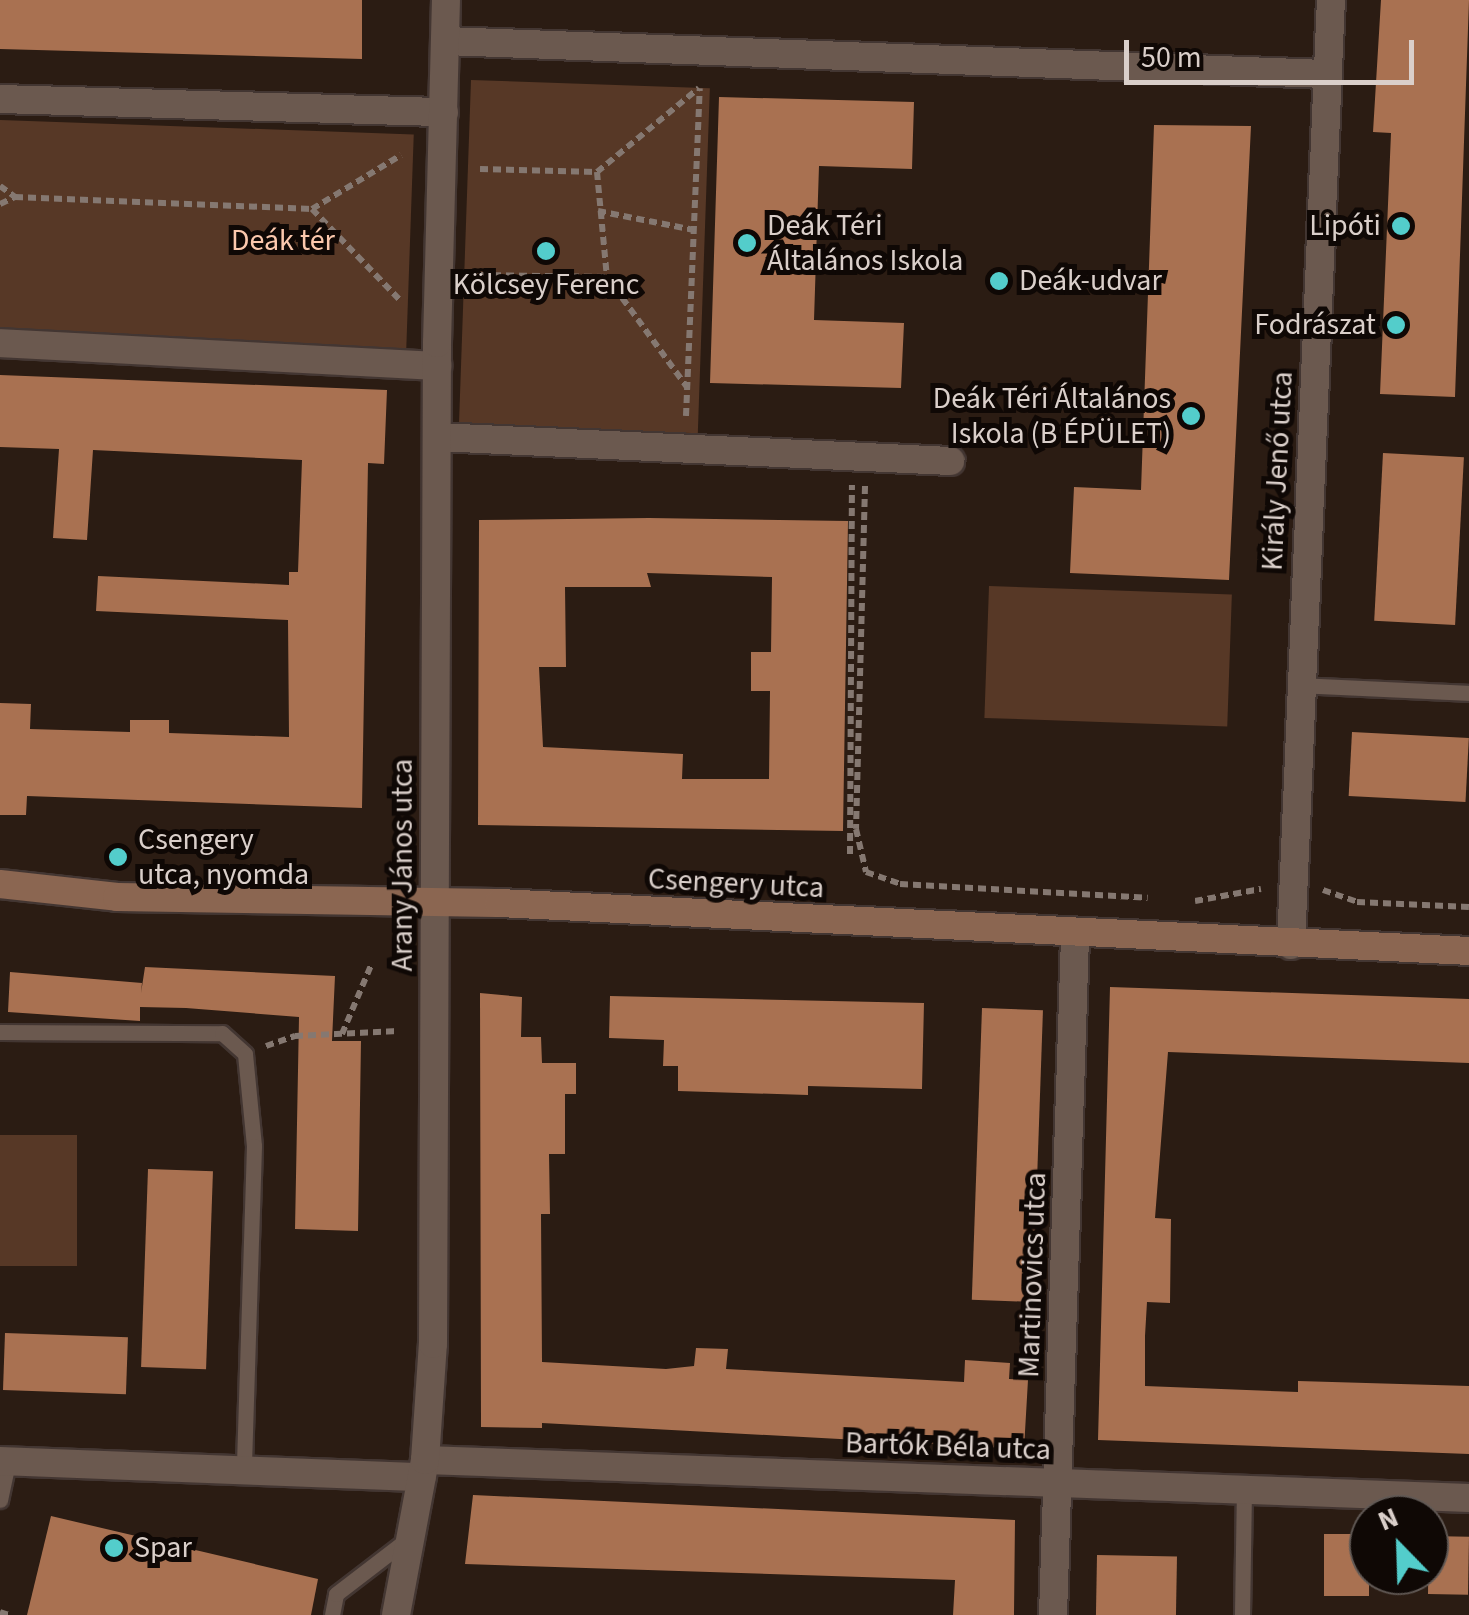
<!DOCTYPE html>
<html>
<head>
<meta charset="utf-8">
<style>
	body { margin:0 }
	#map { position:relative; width:1469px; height:1615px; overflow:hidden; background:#2b1c13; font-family:"Source Sans 3",sans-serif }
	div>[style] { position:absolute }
	.green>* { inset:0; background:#573826; transform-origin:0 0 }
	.building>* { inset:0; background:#a97151; transform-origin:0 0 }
	.path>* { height:6px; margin-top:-3px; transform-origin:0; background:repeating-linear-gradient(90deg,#857871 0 8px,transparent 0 13px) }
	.roads { filter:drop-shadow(2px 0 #433632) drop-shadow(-2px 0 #433632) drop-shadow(0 2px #433632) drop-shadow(0 -2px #433632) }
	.service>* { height:15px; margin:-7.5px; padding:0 7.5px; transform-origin:7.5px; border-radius:7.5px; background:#6b594f }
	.minor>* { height:28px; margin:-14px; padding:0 14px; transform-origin:14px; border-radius:14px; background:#6b594f }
	.secondary>* { height:28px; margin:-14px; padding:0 14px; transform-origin:14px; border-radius:14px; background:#8b6651 }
	.dots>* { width:28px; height:28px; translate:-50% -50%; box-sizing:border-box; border:5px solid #0f0805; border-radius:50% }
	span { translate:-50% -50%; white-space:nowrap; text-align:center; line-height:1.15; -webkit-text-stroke:10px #0f0805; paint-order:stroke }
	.poi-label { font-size:30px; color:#dacfca }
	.left { translate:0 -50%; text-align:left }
	.right { translate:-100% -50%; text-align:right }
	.park-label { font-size:30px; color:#fbc8ad }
	.street-label { font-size:30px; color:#dacfca }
	.north { position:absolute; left:1349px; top:1495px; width:100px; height:100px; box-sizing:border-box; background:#0f0805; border:2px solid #605854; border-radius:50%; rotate:337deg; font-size:28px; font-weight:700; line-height:40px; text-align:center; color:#dacfca }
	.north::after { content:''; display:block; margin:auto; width:35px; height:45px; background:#53cdcb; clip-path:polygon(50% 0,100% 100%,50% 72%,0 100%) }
	.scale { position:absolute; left:1124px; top:40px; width:290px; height:45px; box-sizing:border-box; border:5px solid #dacfca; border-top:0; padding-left:12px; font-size:30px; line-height:35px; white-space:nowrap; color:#dacfca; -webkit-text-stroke:8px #0f0805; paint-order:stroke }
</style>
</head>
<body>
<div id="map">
	<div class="green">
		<i style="left:471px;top:80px;width:239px;height:345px;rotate:2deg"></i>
		<i style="left:0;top:120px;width:414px;height:215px;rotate:2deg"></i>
		<i style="left:989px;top:586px;width:243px;height:132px;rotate:2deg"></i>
		<i style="left:0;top:1135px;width:77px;height:131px"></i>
	</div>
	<div class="building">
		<i style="clip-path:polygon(0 0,362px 0,362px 59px,0 49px)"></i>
		<i style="clip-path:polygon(1381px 0,1469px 0,1455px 397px,1380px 394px,1391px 133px,1373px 132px)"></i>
		<i style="clip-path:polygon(719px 97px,914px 102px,912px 169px,819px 166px,814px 320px,904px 323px,901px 388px,710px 383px)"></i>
		<i style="clip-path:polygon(1154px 125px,1251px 126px,1229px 580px,1070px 573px,1074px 487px,1141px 490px)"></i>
		<i style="clip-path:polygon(0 375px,387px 390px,384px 464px,368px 463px,362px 808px,27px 796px,26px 815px,0 815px,0 703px,31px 704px,30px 729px,130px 732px,130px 720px,169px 720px,169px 733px,289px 737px,288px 620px,96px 611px,98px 576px,289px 585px,289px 572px,298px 572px,302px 460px,93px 450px,87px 540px,53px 538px,59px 449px,0 447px)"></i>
		<i style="left:1383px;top:453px;width:81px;height:168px;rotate:3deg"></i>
		<i style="clip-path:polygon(evenodd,649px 518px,848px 521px,843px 831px,478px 825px,479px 520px,649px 518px,647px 573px,772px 577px,771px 652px,751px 652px,751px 691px,770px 691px,769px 779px,682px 779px,683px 754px,543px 747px,539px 667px,566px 667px,565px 587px,651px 587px,647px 573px)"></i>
		<i style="left:1352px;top:732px;width:117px;height:64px;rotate:3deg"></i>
		<i style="clip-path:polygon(145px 967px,335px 976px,332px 1041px,361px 1041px,358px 1231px,295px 1229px,299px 1017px,186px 1008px,140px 1007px,140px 1021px,8px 1012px,10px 972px,142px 983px,141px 993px)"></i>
		<i style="clip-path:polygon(1110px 987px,1469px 999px,1469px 1063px,1168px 1052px,1155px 1218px,1171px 1219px,1170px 1303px,1147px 1302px,1145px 1336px,1145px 1386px,1298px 1392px,1298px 1381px,1469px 1386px,1469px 1454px,1098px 1440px)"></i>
		<i style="clip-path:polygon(480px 993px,522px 997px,521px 1037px,541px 1037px,542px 1063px,576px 1063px,576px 1094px,565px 1094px,565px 1154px,549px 1154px,550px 1214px,541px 1214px,542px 1362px,666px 1369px,694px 1366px,696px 1348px,728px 1349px,726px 1369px,964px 1382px,965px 1360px,1010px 1363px,1009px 1379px,1028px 1380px,1024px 1449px,542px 1423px,542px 1428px,481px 1427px)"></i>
		<i style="clip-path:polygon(610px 996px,924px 1003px,922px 1089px,808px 1086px,808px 1095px,678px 1091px,678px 1066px,663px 1066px,664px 1040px,609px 1038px)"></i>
		<i style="left:982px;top:1008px;width:61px;height:292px;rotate:2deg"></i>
		<i style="left:148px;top:1169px;width:65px;height:198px;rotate:2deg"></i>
		<i style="left:5px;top:1333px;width:123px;height:57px;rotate:2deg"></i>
		<i style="clip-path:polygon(473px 1495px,1015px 1520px,1014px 1615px,953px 1615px,955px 1580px,465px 1564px)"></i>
		<i style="clip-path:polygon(51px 1516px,318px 1579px,311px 1615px,27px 1615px)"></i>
		<i style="left:1324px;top:1534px;width:45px;height:62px"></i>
		<i style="left:1429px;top:1536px;width:40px;height:58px;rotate:1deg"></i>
		<i style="left:1097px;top:1555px;width:80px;height:60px;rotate:1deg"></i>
	</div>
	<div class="path">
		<i style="left:480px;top:169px;width:117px;rotate:1.5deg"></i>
		<i style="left:597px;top:172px;width:132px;rotate:-39.5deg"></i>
		<i style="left:597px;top:172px;width:105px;rotate:84.6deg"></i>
		<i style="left:0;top:186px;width:19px;rotate:36deg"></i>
		<i style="left:0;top:204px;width:17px;rotate:-25deg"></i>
		<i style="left:15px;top:197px;width:297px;rotate:2.3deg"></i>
		<i style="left:312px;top:209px;width:127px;rotate:46deg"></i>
		<i style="left:312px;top:209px;width:104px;rotate:-31.2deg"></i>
		<i style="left:598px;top:211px;width:98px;rotate:11.2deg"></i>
		<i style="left:480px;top:275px;width:127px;rotate:0.9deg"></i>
		<i style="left:607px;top:277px;width:136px;rotate:54deg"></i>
		<i style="left:686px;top:416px;width:328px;rotate:-87.6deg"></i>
		<i style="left:865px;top:486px;width:343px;rotate:91.5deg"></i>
		<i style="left:856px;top:829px;width:44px;rotate:76.9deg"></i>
		<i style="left:866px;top:872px;width:36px;rotate:19deg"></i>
		<i style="left:900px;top:884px;width:248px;rotate:3.2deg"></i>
		<i style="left:850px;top:854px;width:369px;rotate:-89.7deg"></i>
		<i style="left:1323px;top:890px;width:36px;rotate:19deg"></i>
		<i style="left:1357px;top:902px;width:112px;rotate:2.6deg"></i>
		<i style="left:1195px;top:901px;width:67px;rotate:-10.3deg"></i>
		<i style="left:342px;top:1034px;width:77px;rotate:-67.1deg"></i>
		<i style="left:266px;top:1046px;width:31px;rotate:-19deg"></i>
		<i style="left:295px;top:1036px;width:103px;rotate:-2.8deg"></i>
		<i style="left:0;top:1612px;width:9px;rotate:18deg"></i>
	</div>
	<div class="roads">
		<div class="service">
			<i style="left:1299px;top:685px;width:170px;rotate:2.7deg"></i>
			<i style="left:0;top:1032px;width:222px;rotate:0.3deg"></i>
			<i style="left:222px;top:1033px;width:31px;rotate:42deg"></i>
			<i style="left:245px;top:1054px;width:92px;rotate:84.4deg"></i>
			<i style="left:254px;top:1146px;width:327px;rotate:91.8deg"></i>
			<i style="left:0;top:1500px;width:39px;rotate:-78deg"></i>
			<i style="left:332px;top:1615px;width:21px;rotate:-79deg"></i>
			<i style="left:336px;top:1594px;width:92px;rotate:-37.5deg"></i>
			<i style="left:1242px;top:1615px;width:124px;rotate:-89.1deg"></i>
		</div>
		<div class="minor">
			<i style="left:446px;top:41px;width:882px;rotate:2.15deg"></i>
			<i style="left:0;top:99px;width:444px;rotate:1.7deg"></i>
			<i style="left:0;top:343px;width:438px;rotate:3deg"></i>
			<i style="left:438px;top:437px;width:513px;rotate:2.68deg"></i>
			<i style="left:1291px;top:945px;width:946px;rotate:-87.58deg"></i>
			<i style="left:425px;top:1460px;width:1045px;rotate:2.08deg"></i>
			<i style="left:0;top:1461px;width:422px;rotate:2.2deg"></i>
			<i style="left:396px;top:1615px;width:158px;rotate:-79.4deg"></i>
			<i style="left:425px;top:1460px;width:116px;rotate:-86.1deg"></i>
			<i style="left:433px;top:1344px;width:1001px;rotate:-89.77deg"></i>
			<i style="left:437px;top:343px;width:343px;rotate:-88.5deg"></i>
			<i style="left:1053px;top:1615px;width:678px;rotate:-88.14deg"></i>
		</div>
		<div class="secondary">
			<i style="left:0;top:884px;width:118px;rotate:6.3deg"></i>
			<i style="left:117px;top:897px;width:382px;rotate:0.9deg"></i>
			<i style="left:499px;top:903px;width:971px;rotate:2.83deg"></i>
		</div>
	</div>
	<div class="dots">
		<i style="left:1401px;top:226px;background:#53cdcb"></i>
		<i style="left:747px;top:243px;background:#53cdcb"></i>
		<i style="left:546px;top:251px;background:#53cdcb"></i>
		<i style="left:999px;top:281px;background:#53cdcb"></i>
		<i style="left:1396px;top:325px;background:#53cdcb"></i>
		<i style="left:1191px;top:416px;background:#53cdcb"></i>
		<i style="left:118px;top:857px;background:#53cdcb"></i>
		<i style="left:114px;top:1548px;background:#53cdcb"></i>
	</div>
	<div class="poi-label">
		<span class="left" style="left:767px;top:243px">Deák Téri<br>Általános Iskola</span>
		<span class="right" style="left:1381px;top:226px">Lipóti</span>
		<span class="left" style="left:1019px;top:281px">Deák-udvar</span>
		<span style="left:546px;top:285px">Kölcsey Ferenc</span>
		<span class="right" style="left:1376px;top:325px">Fodrászat</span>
		<span class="right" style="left:1171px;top:416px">Deák Téri Általános<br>Iskola (B ÉPÜLET)</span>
		<span class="left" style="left:138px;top:857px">Csengery<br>utca, nyomda</span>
		<span class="left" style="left:134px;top:1548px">Spar</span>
	</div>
	<div class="park-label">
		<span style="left:283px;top:241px">Deák tér</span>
	</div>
	<div class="street-label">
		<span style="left:1278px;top:471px;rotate:-87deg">Király Jenő utca</span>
		<span style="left:403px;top:865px;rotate:-90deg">Arany János utca</span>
		<span style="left:736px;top:884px;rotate:3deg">Csengery utca</span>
		<span style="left:1033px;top:1275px;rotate:-88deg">Martinovics utca</span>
		<span style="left:948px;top:1447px;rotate:2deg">Bartók Béla utca</span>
	</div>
	<div class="north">N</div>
	<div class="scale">50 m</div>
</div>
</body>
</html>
